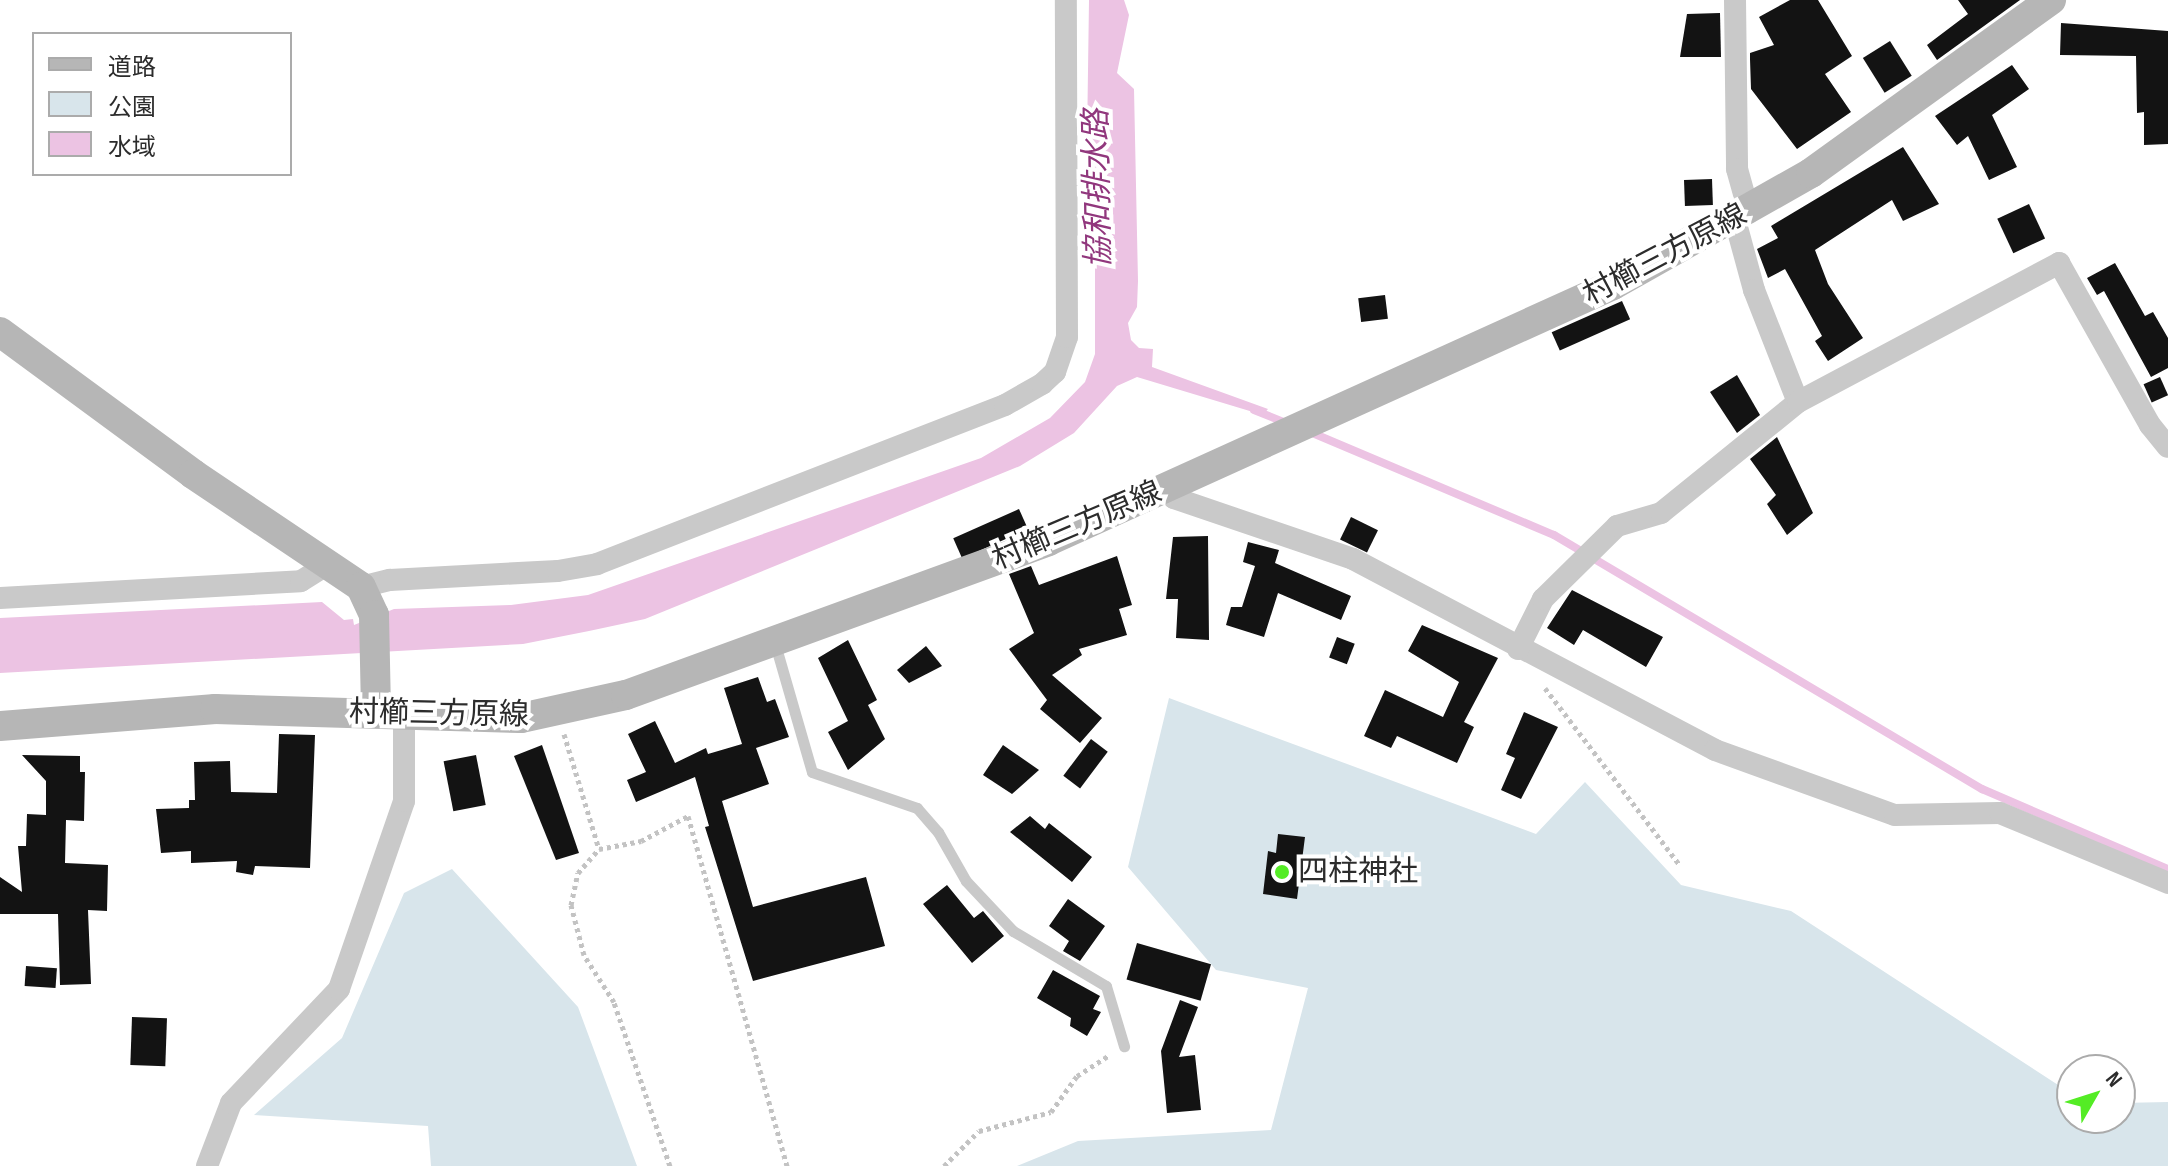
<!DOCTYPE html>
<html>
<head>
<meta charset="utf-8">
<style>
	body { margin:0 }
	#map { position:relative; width:2168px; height:1166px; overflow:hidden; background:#fff; font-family:"Sofia Sans Condensed","Noto Sans JP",sans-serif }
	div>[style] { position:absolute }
	.green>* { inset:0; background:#d8e5eb }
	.water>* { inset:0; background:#ecc3e3 }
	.stream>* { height:8px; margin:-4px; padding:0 4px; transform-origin:4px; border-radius:4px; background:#ecc3e3 }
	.building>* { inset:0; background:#131313; transform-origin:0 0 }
	.path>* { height:5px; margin-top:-2.5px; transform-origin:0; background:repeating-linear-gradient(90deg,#c3c3c3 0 4px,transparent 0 8px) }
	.lane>* { height:11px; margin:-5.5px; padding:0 5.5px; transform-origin:5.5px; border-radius:5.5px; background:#c9c9c9 }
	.street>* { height:22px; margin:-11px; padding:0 11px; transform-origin:11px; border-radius:11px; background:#c9c9c9 }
	.secondary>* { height:30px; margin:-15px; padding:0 15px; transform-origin:15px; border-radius:15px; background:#b6b6b6 }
	.dots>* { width:22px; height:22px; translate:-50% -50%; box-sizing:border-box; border:4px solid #fff; border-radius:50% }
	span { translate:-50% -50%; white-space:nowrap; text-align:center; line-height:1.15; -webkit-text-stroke:8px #fff; paint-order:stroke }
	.street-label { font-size:30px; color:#2c2c2c }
	.poi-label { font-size:30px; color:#2c2c2c }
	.left { translate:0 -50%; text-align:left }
	.water-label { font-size:32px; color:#91377d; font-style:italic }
	.legend { position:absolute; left:32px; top:32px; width:260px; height:144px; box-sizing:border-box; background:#fff; border:2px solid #ababab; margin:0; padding:10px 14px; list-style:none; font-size:24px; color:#2c2c2c }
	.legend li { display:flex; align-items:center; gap:16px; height:40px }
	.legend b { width:40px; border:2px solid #ababab }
	.north { position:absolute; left:2056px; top:1054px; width:80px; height:80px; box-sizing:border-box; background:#fff; border:2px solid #ababab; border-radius:50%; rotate:51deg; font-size:22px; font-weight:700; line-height:32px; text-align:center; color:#2c2c2c }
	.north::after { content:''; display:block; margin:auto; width:28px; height:36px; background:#54ec25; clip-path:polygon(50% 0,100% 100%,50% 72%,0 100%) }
</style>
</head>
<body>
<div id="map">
	<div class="green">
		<i style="clip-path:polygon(1169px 698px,1536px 834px,1585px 782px,1681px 885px,1791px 911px,2072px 1094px,2072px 1118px,2120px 1118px,2120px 1103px,2168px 1102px,2168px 1166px,1017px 1166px,1078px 1141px,1271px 1130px,1308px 988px,1216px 970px,1128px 867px)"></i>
		<i style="clip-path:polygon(452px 869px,578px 1007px,637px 1166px,431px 1166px,428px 1126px,254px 1115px,342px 1038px,404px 893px)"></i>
	</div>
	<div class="water">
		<i style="clip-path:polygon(1089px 0,1124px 0,1129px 15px,1117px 73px,1134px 89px,1138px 281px,1137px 307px,1128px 323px,1131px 340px,1139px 348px,1153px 349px,1152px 367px,1268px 409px,1263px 415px,1137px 377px,1117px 386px,1074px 433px,1020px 466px,645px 619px,589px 631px,523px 644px,0 673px,0 618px,322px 602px,344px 620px,353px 619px,354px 625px,394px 609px,511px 605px,588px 595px,981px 458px,1050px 418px,1085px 382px,1095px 354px,1095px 228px,1086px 210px)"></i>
	</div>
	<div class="stream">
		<i style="left:1254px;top:410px;width:35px;rotate:22deg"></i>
		<i style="left:1310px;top:432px;width:265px;rotate:22.9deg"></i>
		<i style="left:1554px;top:535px;width:498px;rotate:30.7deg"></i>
		<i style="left:1982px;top:789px;width:202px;rotate:23.3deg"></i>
	</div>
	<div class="building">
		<i style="clip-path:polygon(1790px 0,1818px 0,1852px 56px,1825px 74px,1851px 112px,1797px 149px,1751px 89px,1750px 59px,1750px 53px,1774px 45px,1759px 17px)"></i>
		<i style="clip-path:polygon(1958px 0,2020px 0,1937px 60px,1927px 45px,1968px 14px)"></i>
		<i style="clip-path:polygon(1720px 13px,1721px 57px,1680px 57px,1687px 14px)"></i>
		<i style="clip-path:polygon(2061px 23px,2168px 31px,2168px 144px,2144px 145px,2144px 112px,2137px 113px,2136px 56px,2060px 55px)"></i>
		<i style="left:1890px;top:41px;width:41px;height:32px;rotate:58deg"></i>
		<i style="clip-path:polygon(2012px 65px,2029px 89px,1992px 115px,2017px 167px,1989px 180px,1968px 136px,1957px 145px,1935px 116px)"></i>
		<i style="clip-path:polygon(1903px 147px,1939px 204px,1903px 221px,1892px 200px,1815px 250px,1828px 284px,1863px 338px,1828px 361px,1815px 341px,1822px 336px,1785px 269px,1768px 278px,1757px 249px,1778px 238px,1771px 226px)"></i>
		<i style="left:1712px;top:179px;width:26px;height:28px;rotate:88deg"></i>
		<i style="left:2029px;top:204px;width:38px;height:35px;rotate:65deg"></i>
		<i style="clip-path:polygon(2115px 263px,2145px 316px,2153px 312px,2168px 338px,2168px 368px,2151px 377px,2104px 291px,2097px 295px,2087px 278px)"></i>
		<i style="left:1385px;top:295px;width:24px;height:27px;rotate:83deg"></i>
		<i style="left:1622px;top:301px;width:20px;height:77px;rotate:66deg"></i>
		<i style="clip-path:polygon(1737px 375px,1760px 415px,1737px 433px,1710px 392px)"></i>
		<i style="left:2160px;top:377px;width:20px;height:18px;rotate:66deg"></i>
		<i style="clip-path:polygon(1777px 437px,1813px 513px,1787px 535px,1767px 504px,1776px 495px,1750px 459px)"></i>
		<i style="left:1019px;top:509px;width:22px;height:72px;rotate:66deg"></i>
		<i style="left:1351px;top:517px;width:30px;height:25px;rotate:26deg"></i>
		<i style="clip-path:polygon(1208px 536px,1209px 640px,1176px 638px,1178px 599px,1166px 599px,1173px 537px)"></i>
		<i style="clip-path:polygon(1248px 542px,1279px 550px,1275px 563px,1351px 596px,1341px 620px,1278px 593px,1264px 637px,1226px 625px,1231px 607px,1242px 607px,1255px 566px,1243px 562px)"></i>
		<i style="clip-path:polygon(1117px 556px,1132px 605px,1119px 609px,1127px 635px,1079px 649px,1082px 655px,1052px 675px,1102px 718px,1080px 743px,1040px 709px,1047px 700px,1009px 649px,1034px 633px,1009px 574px,1031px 566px,1039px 585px)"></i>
		<i style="clip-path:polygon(1572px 590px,1663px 637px,1646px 667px,1583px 630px,1574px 645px,1547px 628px)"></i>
		<i style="clip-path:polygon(1422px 625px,1498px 658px,1464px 722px,1474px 727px,1457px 763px,1397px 736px,1391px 748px,1364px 736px,1385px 690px,1443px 717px,1459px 682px,1408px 651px)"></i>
		<i style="left:1337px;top:637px;width:19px;height:22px;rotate:21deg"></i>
		<i style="clip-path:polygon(848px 640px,877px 700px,868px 705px,885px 739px,848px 770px,828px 732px,848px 721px,818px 658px)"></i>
		<i style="clip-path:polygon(926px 646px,942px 666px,909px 683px,897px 670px)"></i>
		<i style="clip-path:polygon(758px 677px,767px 702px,775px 699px,789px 737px,756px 748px,769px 784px,722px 801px,753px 907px,866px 877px,885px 946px,753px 981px,705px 827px,709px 826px,695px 777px,636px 802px,627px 780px,646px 772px,628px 734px,655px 721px,675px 763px,706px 748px,708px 754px,742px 744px,724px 688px)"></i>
		<i style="clip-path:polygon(1524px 712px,1558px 727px,1521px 799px,1501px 790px,1515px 758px,1506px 754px)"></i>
		<i style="clip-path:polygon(279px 734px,315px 735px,310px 868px,255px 866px,253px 875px,236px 872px,237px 861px,191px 863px,191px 851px,161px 853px,156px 809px,189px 808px,189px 800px,195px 800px,194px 762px,230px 761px,231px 792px,277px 793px)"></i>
		<i style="left:1091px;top:739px;width:21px;height:46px;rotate:37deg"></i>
		<i style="clip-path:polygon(542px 745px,579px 853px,556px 860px,514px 756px)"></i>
		<i style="clip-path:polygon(1003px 745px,1039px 770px,1012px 794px,983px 775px)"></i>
		<i style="clip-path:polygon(22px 755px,80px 756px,80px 772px,85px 772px,84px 821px,66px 820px,65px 863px,108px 865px,107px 911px,88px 910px,91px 984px,60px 985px,58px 914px,0 914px,0 877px,22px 892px,18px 846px,26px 846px,27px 814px,46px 815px,46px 781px)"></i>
		<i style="left:476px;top:755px;width:51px;height:33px;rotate:79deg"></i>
		<i style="clip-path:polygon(1030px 816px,1045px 829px,1049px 823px,1092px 857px,1072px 882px,1010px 832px)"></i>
		<i style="clip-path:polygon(1278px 834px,1305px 837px,1297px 899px,1263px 894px,1268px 851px,1276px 853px)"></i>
		<i style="clip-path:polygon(947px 885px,974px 918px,983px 911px,1004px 936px,972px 963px,923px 904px)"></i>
		<i style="clip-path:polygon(1068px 899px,1105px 926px,1080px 961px,1063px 951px,1069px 941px,1049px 926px)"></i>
		<i style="left:1137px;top:943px;width:77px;height:38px;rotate:16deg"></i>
		<i style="left:26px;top:966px;width:31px;height:20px;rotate:4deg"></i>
		<i style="clip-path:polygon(1053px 970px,1100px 996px,1093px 1009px,1101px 1012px,1087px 1036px,1070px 1026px,1071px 1018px,1037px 998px)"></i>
		<i style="clip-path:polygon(1180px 1000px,1198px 1007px,1179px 1057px,1195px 1055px,1201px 1110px,1167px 1113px,1161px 1051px)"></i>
		<i style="left:132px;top:1017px;width:35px;height:48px;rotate:2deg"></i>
	</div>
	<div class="path">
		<i style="left:1545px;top:688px;width:223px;rotate:52.7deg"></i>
		<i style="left:564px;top:734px;width:120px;rotate:73.1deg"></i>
		<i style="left:670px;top:1166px;width:173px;rotate:-108.9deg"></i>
		<i style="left:614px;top:1002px;width:56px;rotate:-122.6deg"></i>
		<i style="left:584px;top:955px;width:52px;rotate:-104.6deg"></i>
		<i style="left:571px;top:905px;width:33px;rotate:-78deg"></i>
		<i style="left:578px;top:873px;width:32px;rotate:-49deg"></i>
		<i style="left:599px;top:849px;width:43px;rotate:-10.8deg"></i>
		<i style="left:641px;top:841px;width:53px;rotate:-28deg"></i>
		<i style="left:688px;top:816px;width:364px;rotate:74.2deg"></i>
		<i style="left:944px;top:1166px;width:49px;rotate:-45deg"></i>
		<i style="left:979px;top:1131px;width:74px;rotate:-14.8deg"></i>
		<i style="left:1051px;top:1112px;width:44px;rotate:-54.2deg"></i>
		<i style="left:1077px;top:1076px;width:38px;rotate:-33deg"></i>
	</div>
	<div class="lane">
		<i style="left:775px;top:644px;width:133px;rotate:73.9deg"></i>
		<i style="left:812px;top:772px;width:111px;rotate:18.9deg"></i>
		<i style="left:917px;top:808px;width:32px;rotate:49deg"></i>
		<i style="left:938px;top:832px;width:56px;rotate:60.3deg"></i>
		<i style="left:966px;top:881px;width:69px;rotate:46.8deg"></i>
		<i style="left:1013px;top:931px;width:108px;rotate:30.6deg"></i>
		<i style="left:1106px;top:986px;width:63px;rotate:73.3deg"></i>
	</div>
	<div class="street">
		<i style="left:1735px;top:0;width:169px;rotate:89.3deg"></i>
		<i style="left:1737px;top:169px;width:45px;rotate:74.4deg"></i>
		<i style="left:1735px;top:220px;width:73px;rotate:74.8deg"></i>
		<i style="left:1754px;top:290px;width:120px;rotate:68.6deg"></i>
		<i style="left:1167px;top:488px;width:12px;rotate:55deg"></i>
		<i style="left:1174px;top:498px;width:189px;rotate:18.8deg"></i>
		<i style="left:1353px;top:559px;width:409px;rotate:27.8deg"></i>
		<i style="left:1715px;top:750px;width:191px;rotate:19.9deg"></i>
		<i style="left:1895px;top:815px;width:105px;rotate:-1.1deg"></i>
		<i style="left:2000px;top:813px;width:182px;rotate:22.6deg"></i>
		<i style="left:361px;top:587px;width:30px;rotate:-14deg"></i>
		<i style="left:390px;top:580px;width:168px;rotate:-3.1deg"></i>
		<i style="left:558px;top:571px;width:40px;rotate:-10deg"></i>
		<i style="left:597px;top:564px;width:438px;rotate:-21.3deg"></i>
		<i style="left:1005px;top:405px;width:43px;rotate:-29.6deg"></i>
		<i style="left:1042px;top:384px;width:18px;rotate:-43deg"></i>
		<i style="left:1055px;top:372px;width:37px;rotate:-71deg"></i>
		<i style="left:1067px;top:337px;width:337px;rotate:-90.2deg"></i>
		<i style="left:0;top:598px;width:301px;rotate:-3.2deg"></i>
		<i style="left:301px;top:581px;width:32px;rotate:-32deg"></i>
		<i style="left:1518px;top:649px;width:56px;rotate:-63.4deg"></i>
		<i style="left:1543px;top:599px;width:104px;rotate:-44.6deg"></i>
		<i style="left:1617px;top:526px;width:46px;rotate:-16.5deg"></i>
		<i style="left:1661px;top:513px;width:176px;rotate:-39deg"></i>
		<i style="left:1798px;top:402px;width:296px;rotate:-28deg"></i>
		<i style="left:2059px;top:263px;width:186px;rotate:60.7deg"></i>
		<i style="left:2150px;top:425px;width:28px;rotate:51deg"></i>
		<i style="left:207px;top:1166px;width:67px;rotate:-69.1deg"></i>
		<i style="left:231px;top:1103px;width:157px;rotate:-46.5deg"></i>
		<i style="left:339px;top:989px;width:199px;rotate:-70.9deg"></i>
		<i style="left:404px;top:801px;width:87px;rotate:-90deg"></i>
	</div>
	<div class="secondary">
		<i style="left:0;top:332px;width:240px;rotate:36.3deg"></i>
		<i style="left:193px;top:474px;width:202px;rotate:33.9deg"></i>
		<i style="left:361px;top:587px;width:31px;rotate:65deg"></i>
		<i style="left:374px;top:615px;width:98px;rotate:88.8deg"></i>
		<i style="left:0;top:726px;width:216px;rotate:-4.5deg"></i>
		<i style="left:215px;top:709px;width:306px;rotate:1.7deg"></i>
		<i style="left:521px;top:718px;width:107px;rotate:-12.4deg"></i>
		<i style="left:626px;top:695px;width:449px;rotate:-20deg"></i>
		<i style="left:1048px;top:541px;width:620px;rotate:-24.38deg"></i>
		<i style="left:1613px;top:285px;width:227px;rotate:-29.5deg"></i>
		<i style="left:1811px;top:173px;width:296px;rotate:-35.8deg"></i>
	</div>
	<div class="dots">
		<i style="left:1282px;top:872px;background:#54ec25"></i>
	</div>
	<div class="street-label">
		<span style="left:1665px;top:255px;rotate:-28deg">村櫛三方原線</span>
		<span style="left:1077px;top:526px;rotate:-23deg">村櫛三方原線</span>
		<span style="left:439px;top:714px;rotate:1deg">村櫛三方原線</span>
	</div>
	<div class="poi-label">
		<span class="left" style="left:1298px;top:872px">四柱神社</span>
	</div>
	<div class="water-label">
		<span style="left:1099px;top:189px;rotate:-91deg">協和排水路</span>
	</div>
	<ul class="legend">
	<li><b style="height:10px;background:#b6b6b6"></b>道路</li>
	<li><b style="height:22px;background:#d8e5eb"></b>公園</li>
	<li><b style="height:22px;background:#ecc3e3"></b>水域</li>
	</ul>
	<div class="north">N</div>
</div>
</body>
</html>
